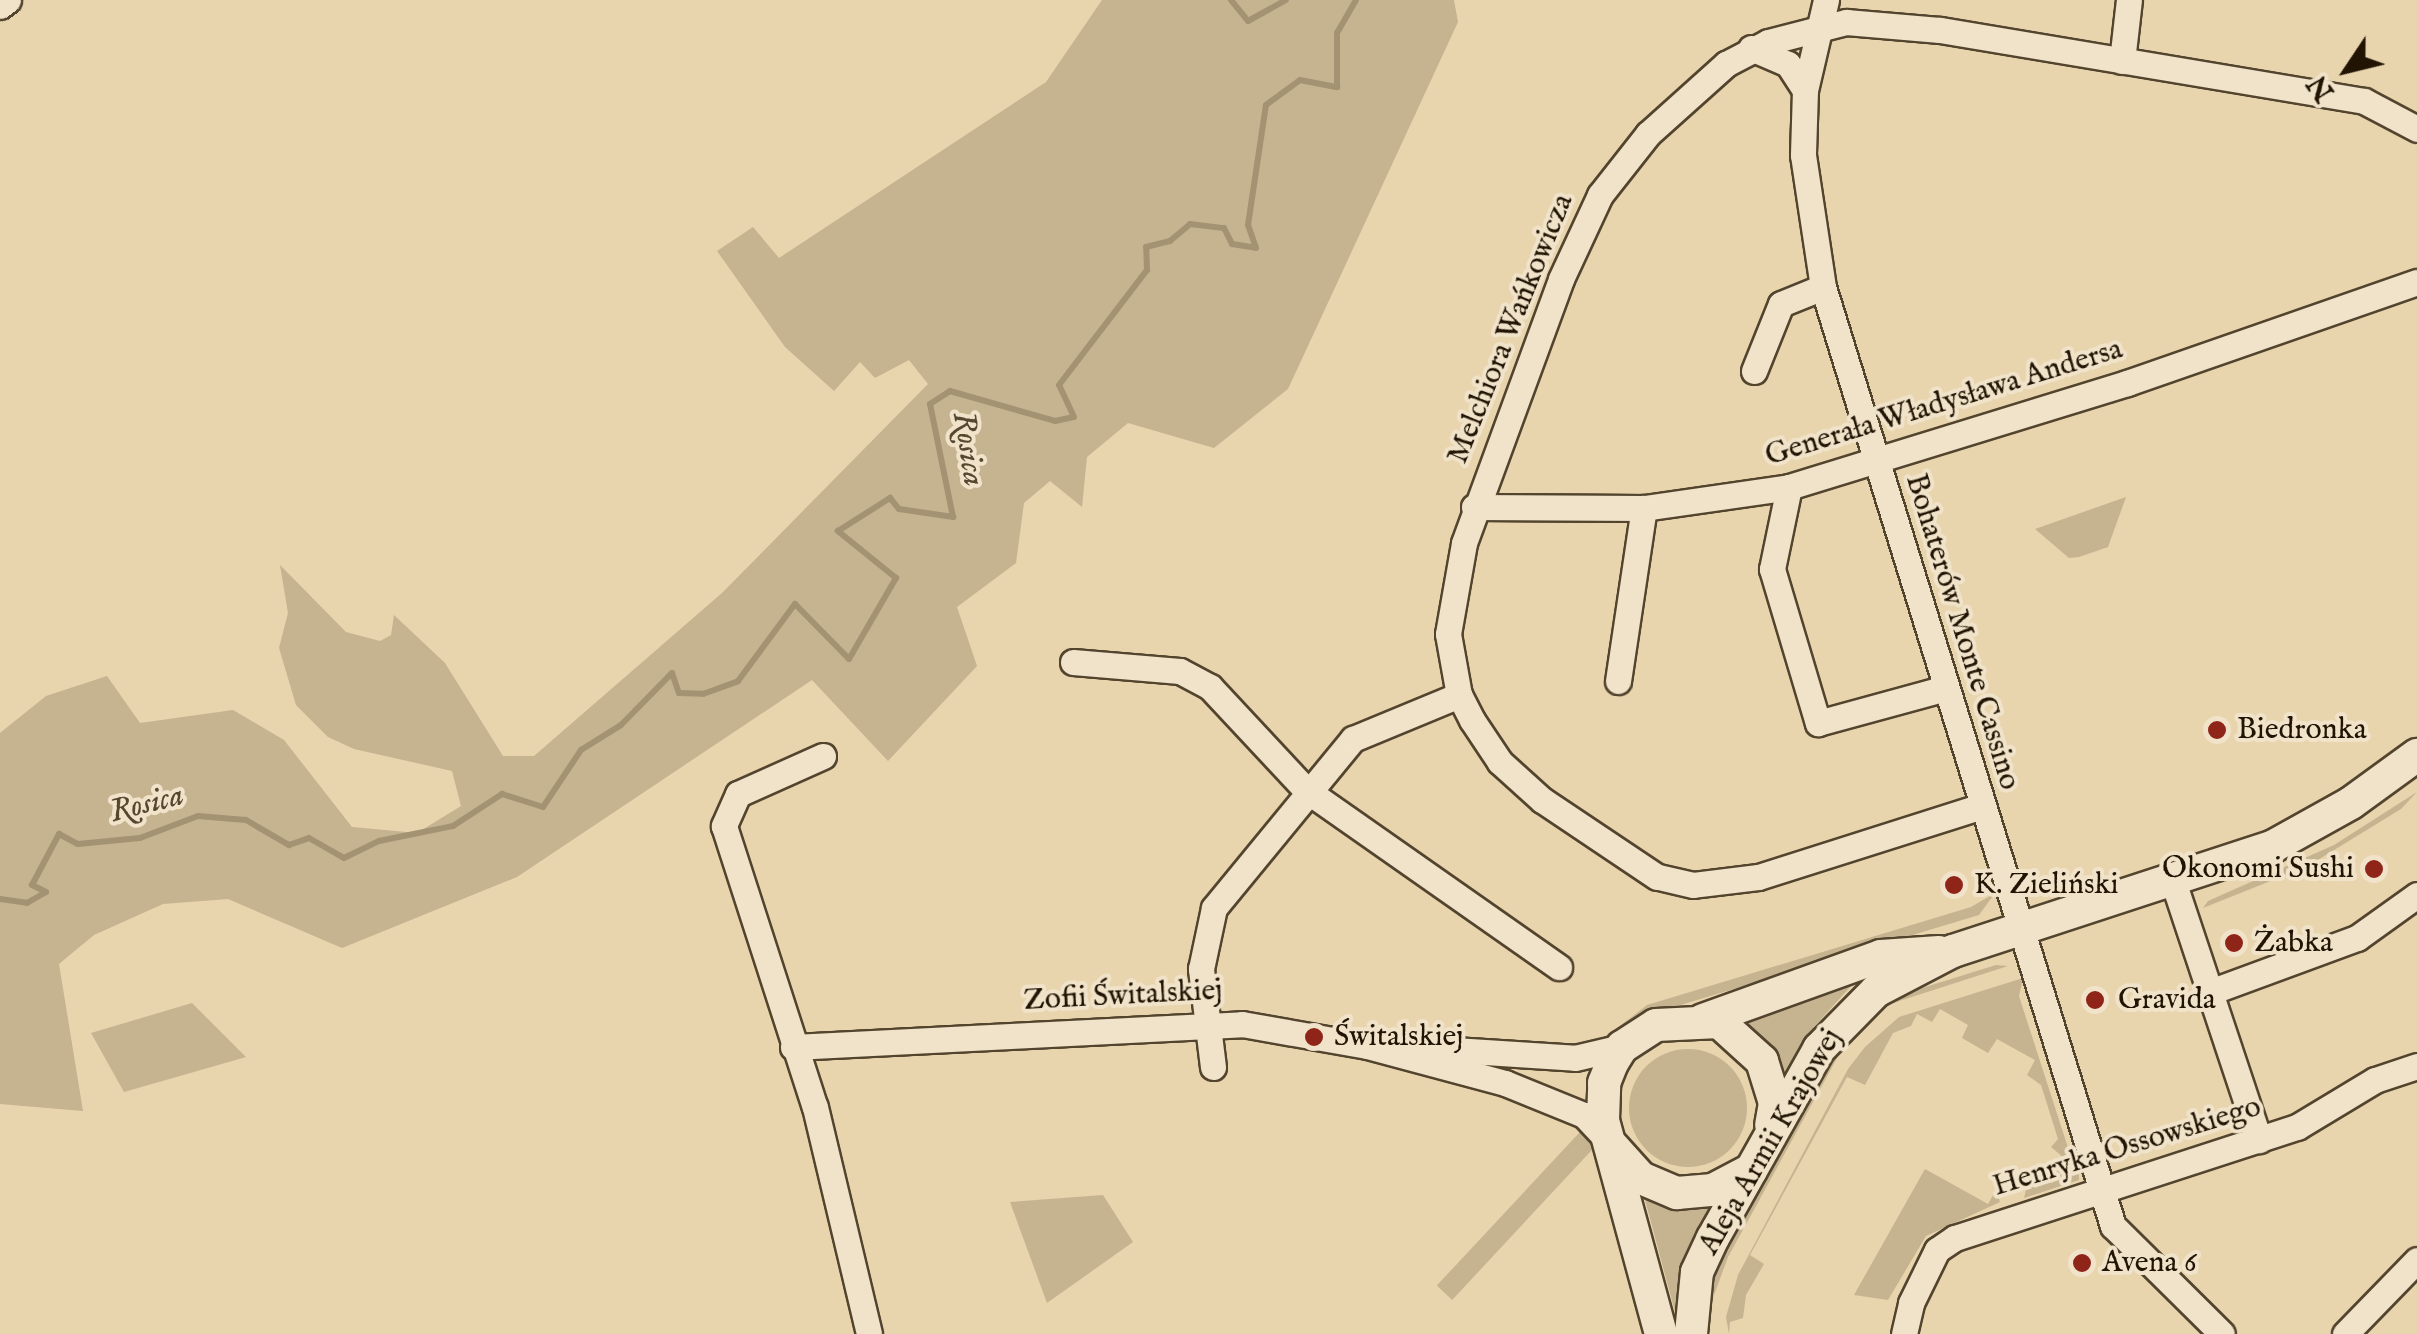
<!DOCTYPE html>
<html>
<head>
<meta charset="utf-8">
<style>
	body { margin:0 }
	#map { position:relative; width:2417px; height:1334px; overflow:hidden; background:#e8d4ad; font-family:"IM FELL English",serif }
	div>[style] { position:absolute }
	.green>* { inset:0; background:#c6b390; transform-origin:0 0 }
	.round { border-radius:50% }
	.stream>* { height:6px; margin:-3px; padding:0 3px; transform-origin:3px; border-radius:3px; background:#a49373 }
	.roads { filter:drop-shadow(2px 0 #53442e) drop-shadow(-2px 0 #53442e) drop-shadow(0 2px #53442e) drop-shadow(0 -2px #53442e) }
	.minor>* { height:25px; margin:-12.5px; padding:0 12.5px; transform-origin:12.5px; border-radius:12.5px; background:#f0e3ca }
	.tertiary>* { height:32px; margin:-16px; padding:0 16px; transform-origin:16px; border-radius:16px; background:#f0e3ca }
	.dots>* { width:28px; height:28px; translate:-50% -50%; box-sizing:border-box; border:5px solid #f0e3ca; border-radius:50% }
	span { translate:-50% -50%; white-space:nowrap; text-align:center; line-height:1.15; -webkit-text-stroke:8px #f0e3ca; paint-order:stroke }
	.street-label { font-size:30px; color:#211403 }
	.poi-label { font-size:30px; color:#211403 }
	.left { translate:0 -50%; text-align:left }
	.right { translate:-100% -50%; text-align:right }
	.water-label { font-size:32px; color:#554730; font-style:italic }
	.north { position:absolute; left:2297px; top:20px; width:100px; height:100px; -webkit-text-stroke:8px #f0e3ca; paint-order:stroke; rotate:235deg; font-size:28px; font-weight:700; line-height:40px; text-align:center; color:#211403 }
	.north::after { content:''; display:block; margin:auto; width:35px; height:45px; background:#211403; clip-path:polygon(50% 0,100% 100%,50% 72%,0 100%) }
</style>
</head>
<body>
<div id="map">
	<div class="green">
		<i style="clip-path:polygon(1102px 0,1454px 0,1458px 22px,1288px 389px,1214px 448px,1128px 423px,1087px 457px,1082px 507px,1050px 481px,1024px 503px,1016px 563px,957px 607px,977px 666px,888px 761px,812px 680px,517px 877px,342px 948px,228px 899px,163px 904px,94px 935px,59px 964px,83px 1111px,0 1104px,0 733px,46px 696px,107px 676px,140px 723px,233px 710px,284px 740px,352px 827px,417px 833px,461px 806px,452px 771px,354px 749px,328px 737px,296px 705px,279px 648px,288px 613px,280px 565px,346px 632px,380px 641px,391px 635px,394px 615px,445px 663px,503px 756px,534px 756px,722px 593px,928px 384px,909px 360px,875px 378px,860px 362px,834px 391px,785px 347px,717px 251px,753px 227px,779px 258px,1046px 82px)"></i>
		<i style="clip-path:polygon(2126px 497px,2108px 547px,2079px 557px,2069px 558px,2035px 529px)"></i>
		<i style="clip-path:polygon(2417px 792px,2401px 809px,2308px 866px,2203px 908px,2208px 901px,2334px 845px)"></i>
		<i style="clip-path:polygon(1995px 893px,1979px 915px,1654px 1013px,1598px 1043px,1647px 1005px,1971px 907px)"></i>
		<i style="clip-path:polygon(1996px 965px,2008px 966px,1890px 1004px,1847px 1040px,1728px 1257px,1710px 1306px,1709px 1334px,1704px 1334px,1715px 1269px,1832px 1052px,1890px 998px)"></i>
		<i style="clip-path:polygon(2023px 978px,2019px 996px,2071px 1157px,2078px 1152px,2079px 1180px,2024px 1198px,2028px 1182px,2036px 1188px,2064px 1158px,2051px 1147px,2058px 1139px,2041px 1085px,2027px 1075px,2035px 1060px,1997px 1039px,1988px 1053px,1962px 1038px,1968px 1025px,1940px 1009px,1932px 1022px,1917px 1014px,1911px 1026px,1893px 1033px,1865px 1085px,1847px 1077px,1750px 1255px,1764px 1264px,1746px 1295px,1743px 1318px,1730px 1322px,1729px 1334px,1726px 1317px,1738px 1275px,1848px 1069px,1865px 1047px,1899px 1017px)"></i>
		<i style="clip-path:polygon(1852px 985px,1813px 1028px,1785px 1075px,1738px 1020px)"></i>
		<i style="clip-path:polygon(192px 1003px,246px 1057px,124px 1092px,91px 1033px)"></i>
		<i class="round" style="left:1629px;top:1049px;width:118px;height:118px"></i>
		<i style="left:1580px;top:1132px;width:21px;height:210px;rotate:43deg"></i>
		<i style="clip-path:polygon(1925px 1169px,1988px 1204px,1996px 1190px,2000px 1202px,1926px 1236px,1888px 1300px,1854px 1295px)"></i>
		<i style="clip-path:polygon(1103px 1195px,1133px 1242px,1047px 1303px,1010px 1202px)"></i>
		<i style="clip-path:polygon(1644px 1196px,1675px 1207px,1715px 1207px,1682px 1276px,1675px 1312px)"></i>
	</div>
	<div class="stream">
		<i style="left:1231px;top:0;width:27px;rotate:51deg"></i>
		<i style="left:1248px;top:21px;width:43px;rotate:-28.9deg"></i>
		<i style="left:0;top:899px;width:27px;rotate:8deg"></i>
		<i style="left:27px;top:903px;width:22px;rotate:-30deg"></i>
		<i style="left:46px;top:892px;width:16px;rotate:-153deg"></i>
		<i style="left:32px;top:885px;width:58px;rotate:-62.1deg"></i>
		<i style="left:59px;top:834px;width:21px;rotate:28deg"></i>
		<i style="left:78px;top:844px;width:62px;rotate:-5.5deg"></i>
		<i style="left:140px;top:838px;width:62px;rotate:-20.8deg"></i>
		<i style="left:198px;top:816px;width:48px;rotate:4.8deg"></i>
		<i style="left:246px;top:820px;width:50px;rotate:30.2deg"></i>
		<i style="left:289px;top:845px;width:21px;rotate:-19deg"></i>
		<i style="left:309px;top:838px;width:40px;rotate:29.7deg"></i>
		<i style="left:344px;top:858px;width:39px;rotate:-26deg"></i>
		<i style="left:379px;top:841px;width:76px;rotate:-11.5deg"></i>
		<i style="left:453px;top:826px;width:59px;rotate:-33.1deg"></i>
		<i style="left:502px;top:794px;width:43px;rotate:17.6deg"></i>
		<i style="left:543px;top:807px;width:69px;rotate:-56.3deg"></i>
		<i style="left:581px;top:750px;width:47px;rotate:-32deg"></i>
		<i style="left:621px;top:725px;width:73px;rotate:-45.6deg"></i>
		<i style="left:672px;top:673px;width:21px;rotate:71deg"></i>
		<i style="left:679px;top:693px;width:24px;rotate:2deg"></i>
		<i style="left:703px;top:694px;width:37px;rotate:-20deg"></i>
		<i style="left:738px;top:681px;width:96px;rotate:-53.5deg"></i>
		<i style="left:795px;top:604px;width:77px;rotate:45.5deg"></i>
		<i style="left:849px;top:659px;width:94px;rotate:-59.9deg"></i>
		<i style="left:896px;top:578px;width:75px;rotate:-141deg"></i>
		<i style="left:838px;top:531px;width:62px;rotate:-32.4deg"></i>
		<i style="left:890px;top:498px;width:14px;rotate:51deg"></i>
		<i style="left:899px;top:509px;width:55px;rotate:8.4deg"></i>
		<i style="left:953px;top:517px;width:115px;rotate:-101.5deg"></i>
		<i style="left:930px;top:404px;width:24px;rotate:-33deg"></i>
		<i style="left:950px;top:391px;width:109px;rotate:15.9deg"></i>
		<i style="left:1055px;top:421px;width:19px;rotate:-12deg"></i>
		<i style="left:1074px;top:417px;width:35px;rotate:-115deg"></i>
		<i style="left:1059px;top:385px;width:145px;rotate:-52.6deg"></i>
		<i style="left:1147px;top:270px;width:23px;rotate:-92deg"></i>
		<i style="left:1146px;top:247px;width:25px;rotate:-14deg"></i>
		<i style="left:1170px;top:241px;width:26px;rotate:-40deg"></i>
		<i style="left:1190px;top:224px;width:34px;rotate:7deg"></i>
		<i style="left:1224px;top:228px;width:18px;rotate:63deg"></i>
		<i style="left:1232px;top:244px;width:24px;rotate:9deg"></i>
		<i style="left:1256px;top:248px;width:24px;rotate:-109deg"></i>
		<i style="left:1248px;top:225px;width:121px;rotate:-81.5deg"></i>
		<i style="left:1266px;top:105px;width:42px;rotate:-36.3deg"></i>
		<i style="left:1300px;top:80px;width:38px;rotate:11deg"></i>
		<i style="left:1337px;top:87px;width:54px;rotate:-90deg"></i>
		<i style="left:1337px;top:33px;width:38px;rotate:-60deg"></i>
	</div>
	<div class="roads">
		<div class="minor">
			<i style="left:1826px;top:0;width:92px;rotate:103.1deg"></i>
			<i style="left:1805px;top:90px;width:65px;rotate:91.8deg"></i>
			<i style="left:1803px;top:155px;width:134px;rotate:81.4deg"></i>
			<i style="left:1823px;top:287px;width:983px;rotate:72.84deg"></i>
			<i style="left:2113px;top:1226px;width:153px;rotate:44.7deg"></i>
			<i style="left:0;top:6px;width:10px;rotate:-37deg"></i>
			<i style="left:1751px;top:48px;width:40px;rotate:23.4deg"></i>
			<i style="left:1788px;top:64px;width:31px;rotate:57deg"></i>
			<i style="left:2122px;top:61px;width:61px;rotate:-83.5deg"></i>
			<i style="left:1754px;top:371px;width:72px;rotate:-68.1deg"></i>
			<i style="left:1781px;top:304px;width:45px;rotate:-22deg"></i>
			<i style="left:1789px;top:487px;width:84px;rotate:101.7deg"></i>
			<i style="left:1772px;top:569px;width:161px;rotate:73.4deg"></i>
			<i style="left:1818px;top:723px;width:133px;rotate:-15.3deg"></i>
			<i style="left:1474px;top:507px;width:170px;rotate:0.3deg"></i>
			<i style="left:1644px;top:508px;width:147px;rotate:-8.2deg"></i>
			<i style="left:1789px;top:487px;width:354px;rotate:-17.1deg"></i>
			<i style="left:2127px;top:383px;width:307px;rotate:-19.2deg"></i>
			<i style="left:1073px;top:662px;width:107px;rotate:4.8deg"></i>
			<i style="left:1180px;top:671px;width:34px;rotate:28deg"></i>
			<i style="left:1210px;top:687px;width:141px;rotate:47deg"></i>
			<i style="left:1306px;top:790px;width:309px;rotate:35deg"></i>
			<i style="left:1618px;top:681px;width:175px;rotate:-81.5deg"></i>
			<i style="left:823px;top:756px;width:93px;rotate:155.9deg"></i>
			<i style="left:738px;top:794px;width:35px;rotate:114deg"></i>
			<i style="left:724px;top:826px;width:295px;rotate:72.1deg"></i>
			<i style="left:815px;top:1107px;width:233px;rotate:76.6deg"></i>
			<i style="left:1982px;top:806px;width:235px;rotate:162.4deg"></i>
			<i style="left:1758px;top:877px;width:65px;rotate:173deg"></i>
			<i style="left:1693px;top:885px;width:37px;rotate:-167deg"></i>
			<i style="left:1657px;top:877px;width:138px;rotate:-146.2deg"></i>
			<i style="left:1542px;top:800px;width:57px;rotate:-137.9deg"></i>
			<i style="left:1500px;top:762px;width:50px;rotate:-123.7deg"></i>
			<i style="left:1472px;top:720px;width:28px;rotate:-117deg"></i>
			<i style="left:1459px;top:695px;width:62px;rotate:-100.2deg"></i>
			<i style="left:1448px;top:634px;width:92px;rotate:-80deg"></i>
			<i style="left:1464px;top:543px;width:281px;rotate:-69.8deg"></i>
			<i style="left:1561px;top:279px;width:93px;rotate:-65.1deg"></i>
			<i style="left:1600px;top:195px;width:78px;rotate:-51.8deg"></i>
			<i style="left:1648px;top:134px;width:105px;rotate:-41.9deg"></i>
			<i style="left:1726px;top:64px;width:47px;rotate:-27.6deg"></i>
			<i style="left:1768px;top:42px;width:81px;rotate:-14.4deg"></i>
			<i style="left:1846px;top:22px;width:94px;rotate:4.9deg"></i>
			<i style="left:1940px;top:30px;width:430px;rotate:9.5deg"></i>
			<i style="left:2364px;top:101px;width:60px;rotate:27.8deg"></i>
			<i style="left:2174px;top:884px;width:270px;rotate:71.6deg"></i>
			<i style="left:2210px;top:992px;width:157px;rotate:-20.2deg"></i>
			<i style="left:2357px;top:938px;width:74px;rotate:-35.6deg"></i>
			<i style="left:793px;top:1047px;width:450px;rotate:-2.9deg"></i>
			<i style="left:1242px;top:1024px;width:127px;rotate:10deg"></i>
			<i style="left:1367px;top:1046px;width:143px;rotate:15deg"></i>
			<i style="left:1505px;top:1083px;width:85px;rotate:22.1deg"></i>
			<i style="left:1584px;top:1115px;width:35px;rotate:47deg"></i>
			<i style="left:1407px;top:1047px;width:168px;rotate:3.7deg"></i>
			<i style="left:1575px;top:1058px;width:48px;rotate:-13.2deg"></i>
			<i style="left:1213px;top:1067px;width:99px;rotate:-97deg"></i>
			<i style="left:1201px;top:969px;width:62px;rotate:-78deg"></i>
			<i style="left:1214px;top:908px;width:219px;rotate:-50.6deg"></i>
			<i style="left:1353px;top:739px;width:115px;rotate:-22.5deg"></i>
			<i style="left:1904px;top:1334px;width:32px;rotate:-77deg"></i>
			<i style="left:1911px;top:1303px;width:59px;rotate:-63.9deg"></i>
			<i style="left:1937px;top:1250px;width:22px;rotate:-34deg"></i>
			<i style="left:1955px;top:1238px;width:360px;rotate:-18deg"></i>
			<i style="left:2297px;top:1127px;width:91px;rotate:-31.1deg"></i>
			<i style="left:2375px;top:1080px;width:44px;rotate:-18.4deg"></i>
			<i style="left:2345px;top:1334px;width:103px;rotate:-45.8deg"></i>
		</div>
		<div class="tertiary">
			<i style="left:1703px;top:1020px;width:189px;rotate:-19.8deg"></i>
			<i style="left:1881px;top:956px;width:58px;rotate:-3.9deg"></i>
			<i style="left:1613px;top:1147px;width:42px;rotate:47.9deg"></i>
			<i style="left:1641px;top:1178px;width:39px;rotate:23deg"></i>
			<i style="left:1677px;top:1193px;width:36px;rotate:-5deg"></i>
			<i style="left:1713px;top:1190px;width:43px;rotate:-27.8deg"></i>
			<i style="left:1661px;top:1334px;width:222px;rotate:-105.2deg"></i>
			<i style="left:1603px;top:1120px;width:37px;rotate:-88deg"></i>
			<i style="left:1604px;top:1083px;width:22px;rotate:-68deg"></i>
			<i style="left:1612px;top:1063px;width:19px;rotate:-58deg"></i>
			<i style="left:1622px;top:1047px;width:40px;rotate:-32.9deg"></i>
			<i style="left:1656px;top:1025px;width:63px;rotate:-2.7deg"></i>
			<i style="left:1719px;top:1022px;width:58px;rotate:42.2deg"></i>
			<i style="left:1762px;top:1061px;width:44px;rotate:72.8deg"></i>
			<i style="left:1775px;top:1103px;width:22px;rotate:100deg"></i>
			<i style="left:1691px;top:1334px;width:62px;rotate:-84.5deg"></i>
			<i style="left:1697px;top:1272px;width:38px;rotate:-65deg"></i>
			<i style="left:1713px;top:1238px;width:217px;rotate:-60.7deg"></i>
			<i style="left:1819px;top:1049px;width:81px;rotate:-45.5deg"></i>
			<i style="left:1876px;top:991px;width:87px;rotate:-27.5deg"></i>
			<i style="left:1953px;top:951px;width:336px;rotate:-18.1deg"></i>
			<i style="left:2272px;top:847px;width:90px;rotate:-29.1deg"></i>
			<i style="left:2351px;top:803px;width:82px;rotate:-36deg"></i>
		</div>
	</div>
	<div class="dots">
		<i style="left:2217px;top:730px;background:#8f2418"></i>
		<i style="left:2374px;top:869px;background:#8f2418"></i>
		<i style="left:1954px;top:885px;background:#8f2418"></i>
		<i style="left:2234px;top:943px;background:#8f2418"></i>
		<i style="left:2095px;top:1000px;background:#8f2418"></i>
		<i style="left:1314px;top:1037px;background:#8f2418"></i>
		<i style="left:2082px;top:1263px;background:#8f2418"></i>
	</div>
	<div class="street-label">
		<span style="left:1511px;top:329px;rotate:-68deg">Melchiora Wańkowicza</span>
		<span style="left:1944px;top:403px;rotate:-17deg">Generała Władysława Andersa</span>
		<span style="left:1962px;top:632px;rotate:73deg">Bohaterów Monte Cassino</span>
		<span style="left:1123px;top:996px;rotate:-3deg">Zofii Świtalskiej</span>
		<span style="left:1771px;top:1142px;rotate:-60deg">Aleja Armii Krajowej</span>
		<span style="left:2127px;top:1147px;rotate:-17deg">Henryka Ossowskiego</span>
	</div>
	<div class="poi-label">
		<span class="left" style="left:2237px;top:730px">Biedronka</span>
		<span class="right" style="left:2354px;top:869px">Okonomi Sushi</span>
		<span class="left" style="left:1974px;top:885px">K. Zieliński</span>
		<span class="left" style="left:2254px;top:943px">Żabka</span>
		<span class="left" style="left:2118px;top:1000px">Gravida</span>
		<span class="left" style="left:1334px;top:1037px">Świtalskiej</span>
		<span class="left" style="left:2102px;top:1263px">Avena 6</span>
	</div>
	<div class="water-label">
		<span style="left:967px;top:449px;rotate:81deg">Rosica</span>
		<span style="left:147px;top:805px;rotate:-14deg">Rosica</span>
	</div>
	<div class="north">N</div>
</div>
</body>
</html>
